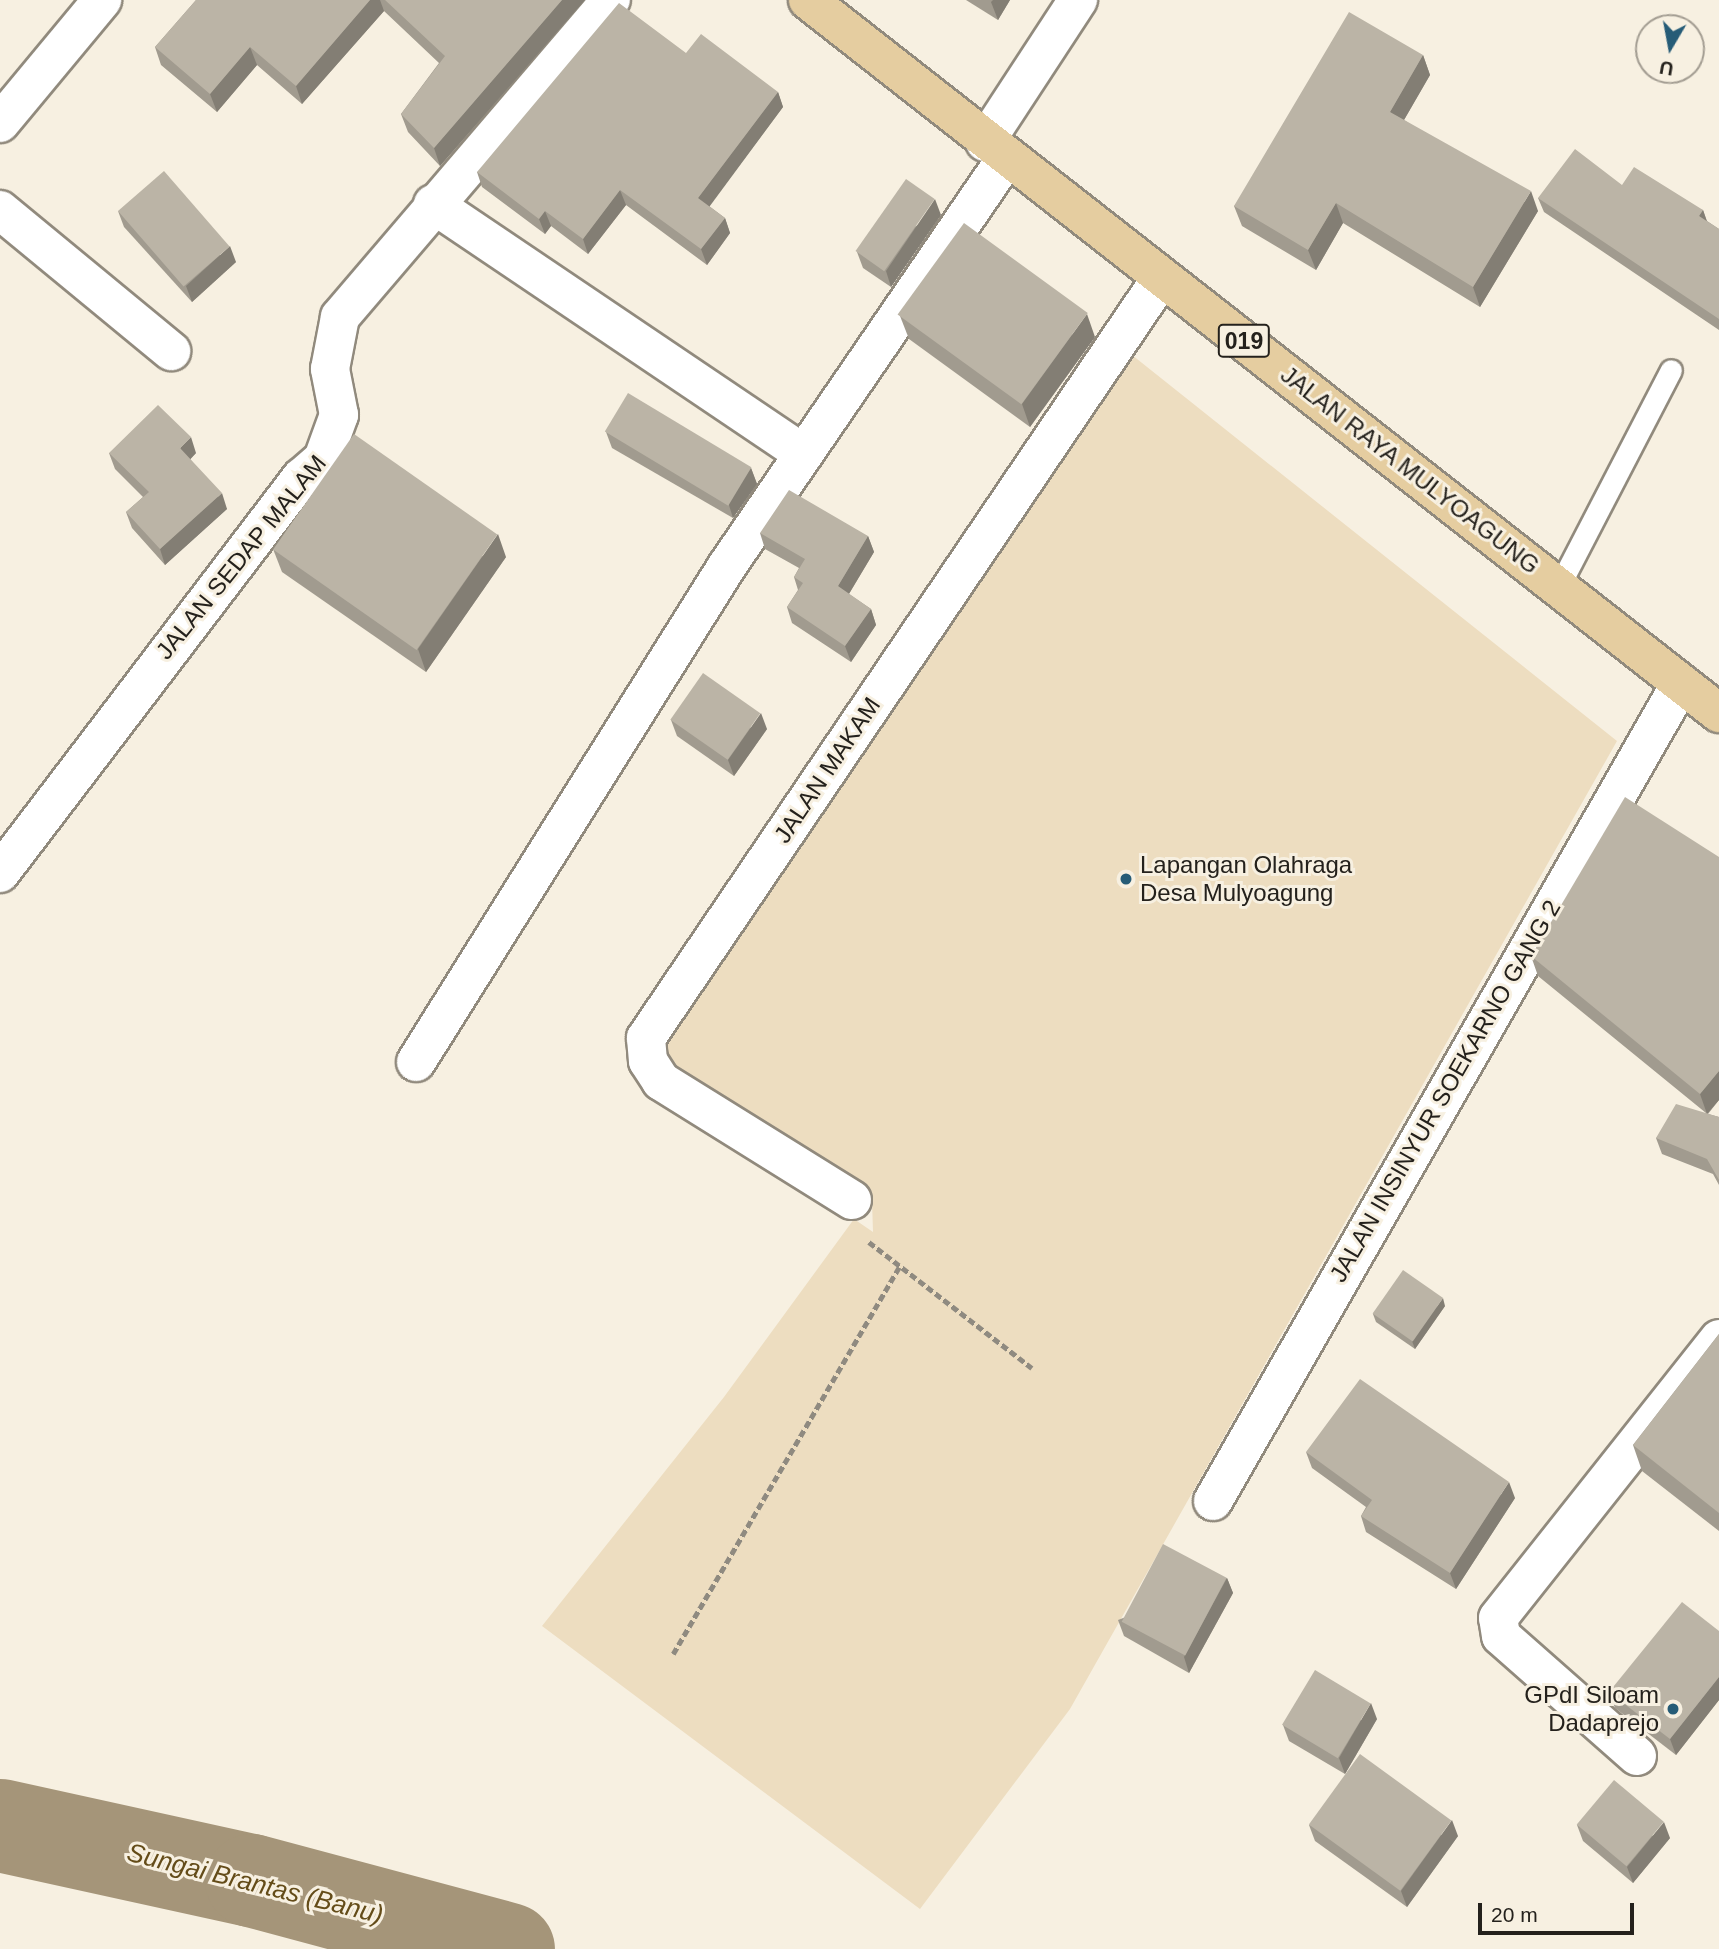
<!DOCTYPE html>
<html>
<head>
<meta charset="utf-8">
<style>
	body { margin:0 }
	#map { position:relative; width:1719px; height:1949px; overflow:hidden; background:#f7f0e1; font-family:Arial,sans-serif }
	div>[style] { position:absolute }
	.green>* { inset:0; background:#edddc0 }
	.river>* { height:93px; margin:-46.5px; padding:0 46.5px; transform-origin:46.5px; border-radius:46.5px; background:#a59579 }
	.path>* { height:4.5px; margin-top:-2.25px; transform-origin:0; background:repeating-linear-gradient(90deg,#8f8a80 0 7px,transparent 0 10.5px) }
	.roads { filter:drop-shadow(2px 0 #918a7d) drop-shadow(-2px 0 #918a7d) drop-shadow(0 2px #918a7d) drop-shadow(0 -2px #918a7d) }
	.service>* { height:21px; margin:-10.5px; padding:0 10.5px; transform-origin:10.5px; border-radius:10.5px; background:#fff }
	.minor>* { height:38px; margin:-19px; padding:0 19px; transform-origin:19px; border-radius:19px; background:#fff }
	.primary>* { height:38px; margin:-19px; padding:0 19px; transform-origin:19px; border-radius:19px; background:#e5cda0 }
	.wall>* { inset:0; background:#a19b8f }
	.shaded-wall>* { inset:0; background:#837e74 }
	.building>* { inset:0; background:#bbb4a6; transform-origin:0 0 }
	.dots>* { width:19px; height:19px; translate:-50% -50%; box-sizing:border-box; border:4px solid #f7f0e1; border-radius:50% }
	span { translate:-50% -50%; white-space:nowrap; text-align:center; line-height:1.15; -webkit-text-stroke:6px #f7f0e1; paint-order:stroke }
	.shield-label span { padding:2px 5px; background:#f7f0e1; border:2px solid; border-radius:5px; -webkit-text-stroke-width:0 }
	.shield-label { font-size:23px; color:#24211c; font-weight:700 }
	.street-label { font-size:24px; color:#24211c }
	.poi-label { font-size:24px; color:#24211c }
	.left { translate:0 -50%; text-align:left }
	.right { translate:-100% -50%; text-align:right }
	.water-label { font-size:26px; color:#644c19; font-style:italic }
	.north { position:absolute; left:1635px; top:14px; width:70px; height:70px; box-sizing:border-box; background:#f7f0e1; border:2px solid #a39d92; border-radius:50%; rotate:190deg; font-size:19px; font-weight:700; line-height:28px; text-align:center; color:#24211c }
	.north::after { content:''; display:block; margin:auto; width:24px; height:32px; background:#265c77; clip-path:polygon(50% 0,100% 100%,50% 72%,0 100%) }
	.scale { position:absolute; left:1478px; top:1903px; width:156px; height:32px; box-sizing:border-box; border:4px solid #24211c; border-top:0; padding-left:9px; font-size:21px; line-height:24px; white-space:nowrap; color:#24211c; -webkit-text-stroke:5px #f7f0e1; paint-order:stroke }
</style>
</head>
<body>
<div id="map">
	<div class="green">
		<i style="clip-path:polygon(1127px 351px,1617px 741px,1070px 1709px,920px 1909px,542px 1626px,724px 1397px,854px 1219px,873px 1232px,872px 1201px,667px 1062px,658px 1042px)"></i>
	</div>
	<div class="river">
		<i style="left:0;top:1825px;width:257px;rotate:12.4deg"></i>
		<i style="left:251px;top:1880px;width:266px;rotate:15deg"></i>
	</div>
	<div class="path">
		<i style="left:869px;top:1242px;width:206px;rotate:37.7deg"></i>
		<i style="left:673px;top:1654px;width:448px;rotate:-59.7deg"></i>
	</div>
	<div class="roads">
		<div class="service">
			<i style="left:1559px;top:586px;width:243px;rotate:-62.6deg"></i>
		</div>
		<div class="minor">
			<i style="left:0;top:123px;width:160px;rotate:-50.3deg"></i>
			<i style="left:985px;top:142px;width:170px;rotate:-56.8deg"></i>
			<i style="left:433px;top:204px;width:447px;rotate:34deg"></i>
			<i style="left:0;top:210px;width:222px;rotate:39.5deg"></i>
			<i style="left:0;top:873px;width:497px;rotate:-52.7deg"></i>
			<i style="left:301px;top:478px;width:29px;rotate:-41deg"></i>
			<i style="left:323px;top:459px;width:47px;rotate:-70deg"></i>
			<i style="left:339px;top:415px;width:47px;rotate:-101.1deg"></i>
			<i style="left:330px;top:369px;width:53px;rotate:-79.1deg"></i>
			<i style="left:340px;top:317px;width:417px;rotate:-49.5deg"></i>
			<i style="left:416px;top:1062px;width:585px;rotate:-57.91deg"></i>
			<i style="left:727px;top:566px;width:494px;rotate:-55.6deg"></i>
			<i style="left:852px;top:1200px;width:225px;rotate:-148.1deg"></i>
			<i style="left:661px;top:1081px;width:24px;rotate:-123deg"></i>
			<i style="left:648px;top:1061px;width:23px;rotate:-95deg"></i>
			<i style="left:646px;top:1038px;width:919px;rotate:-55.86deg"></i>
			<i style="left:1213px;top:1501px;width:942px;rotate:-60.22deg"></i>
			<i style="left:1637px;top:1756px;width:181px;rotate:-138.6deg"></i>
			<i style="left:1501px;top:1636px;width:18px;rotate:-99deg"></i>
			<i style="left:1498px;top:1618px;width:356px;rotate:-51.6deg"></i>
		</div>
		<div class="primary">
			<i style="left:808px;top:0;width:1157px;rotate:38.05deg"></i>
		</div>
	</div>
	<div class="wall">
		<i style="clip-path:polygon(196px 0,585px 0,440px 166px,408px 132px,401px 114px,439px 63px,384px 11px,302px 104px,257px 65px,217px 112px,161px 65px,155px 47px)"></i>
		<i style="clip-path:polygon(966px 0,1010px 0,998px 20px)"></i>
		<i style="clip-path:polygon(1423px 55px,1430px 75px,1404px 120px,1538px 211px,1480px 307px,1343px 223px,1316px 270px,1242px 226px,1234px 206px)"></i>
		<i style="clip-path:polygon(778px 92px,783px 107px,709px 206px,725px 218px,730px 233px,707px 265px,626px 205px,588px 254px,551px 226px,545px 234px,482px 187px,477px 172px)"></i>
		<i style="clip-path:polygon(1622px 185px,1703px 210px,1707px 221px,1719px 229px,1719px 330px,1544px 212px,1538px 198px)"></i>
		<i style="clip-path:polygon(118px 211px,236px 262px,192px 302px,124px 227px)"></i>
		<i style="clip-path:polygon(941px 215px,891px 287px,863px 268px,857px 252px)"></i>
		<i style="clip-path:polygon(900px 316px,1095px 337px,1030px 427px,909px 339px)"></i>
		<i style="clip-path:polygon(606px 432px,751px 468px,757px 484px,733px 518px,612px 448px)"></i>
		<i style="clip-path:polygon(109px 453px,196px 453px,190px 459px,227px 509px,165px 565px,132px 528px,126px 512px,143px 497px,115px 469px)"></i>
		<i style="clip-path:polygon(760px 533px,868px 536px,874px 552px,849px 594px,871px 609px,876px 625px,851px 662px,792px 623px,787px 607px,798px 590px,794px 577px,799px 568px,765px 549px)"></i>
		<i style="clip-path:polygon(273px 549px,506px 557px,426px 672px,282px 572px)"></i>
		<i style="clip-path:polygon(671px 720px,767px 729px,734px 776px,677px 736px)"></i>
		<i style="clip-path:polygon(1719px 857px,1719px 1100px,1708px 1114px,1719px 1117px,1719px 1185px,1713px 1174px,1662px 1154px,1656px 1138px,1706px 1113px,1538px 976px,1531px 956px)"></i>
		<i style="clip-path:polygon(1445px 1306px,1415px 1349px,1376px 1322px,1373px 1314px)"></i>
		<i style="clip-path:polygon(1719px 1334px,1719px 1531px,1642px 1471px,1633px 1445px)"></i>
		<i style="clip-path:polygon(1306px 1452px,1515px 1498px,1456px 1589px,1366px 1532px,1361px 1516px,1366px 1507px,1312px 1468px)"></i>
		<i style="clip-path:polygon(1227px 1578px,1233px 1593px,1189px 1673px,1124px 1636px,1118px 1620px)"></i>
		<i style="clip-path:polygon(1719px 1631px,1719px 1700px,1676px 1755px,1615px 1708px,1609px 1692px)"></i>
		<i style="clip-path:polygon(1377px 1719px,1345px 1774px,1289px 1741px,1283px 1725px)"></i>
		<i style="clip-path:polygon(1309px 1825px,1458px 1836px,1407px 1907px,1315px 1841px)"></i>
		<i style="clip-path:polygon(1577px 1825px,1670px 1838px,1633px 1883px,1583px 1841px)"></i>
	</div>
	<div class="shaded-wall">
		<i style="clip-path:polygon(370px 0,380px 0,384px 11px,302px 104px,296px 86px)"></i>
		<i style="clip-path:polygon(562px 0,585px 0,440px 166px,434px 148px)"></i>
		<i style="clip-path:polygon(993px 0,1010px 0,998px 20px,991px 2px)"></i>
		<i style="clip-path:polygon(250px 47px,257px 65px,217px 112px,210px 94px)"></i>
		<i style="clip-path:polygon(1423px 55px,1430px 75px,1397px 132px,1390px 112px)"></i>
		<i style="clip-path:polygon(778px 92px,783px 107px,704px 214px,698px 198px)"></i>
		<i style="clip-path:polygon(620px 190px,626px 205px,588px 254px,583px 239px)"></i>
		<i style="clip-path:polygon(1531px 191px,1538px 211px,1480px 307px,1473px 287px)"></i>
		<i style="clip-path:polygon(935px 199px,941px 215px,891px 287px,886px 271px)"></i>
		<i style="clip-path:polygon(1336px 203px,1343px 223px,1316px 270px,1308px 250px)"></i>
		<i style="clip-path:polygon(1703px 210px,1708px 225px,1699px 216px)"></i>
		<i style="clip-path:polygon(545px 211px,551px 226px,545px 234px,539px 219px)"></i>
		<i style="clip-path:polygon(725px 218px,730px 233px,707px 265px,701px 249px)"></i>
		<i style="clip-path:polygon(230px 246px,236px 262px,192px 302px,186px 286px)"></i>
		<i style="clip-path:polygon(1087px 314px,1095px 337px,1030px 427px,1022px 404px)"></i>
		<i style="clip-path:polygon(191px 437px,196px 453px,186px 464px,180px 448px)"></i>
		<i style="clip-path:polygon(751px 468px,757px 484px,733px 518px,728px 502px)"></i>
		<i style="clip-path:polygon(222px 493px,227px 509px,165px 565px,160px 549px)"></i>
		<i style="clip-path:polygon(498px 534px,506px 557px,426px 672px,418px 649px)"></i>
		<i style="clip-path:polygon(868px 536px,874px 552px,844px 602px,838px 586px)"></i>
		<i style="clip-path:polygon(871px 609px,876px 625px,851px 662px,845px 646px)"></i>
		<i style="clip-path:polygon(761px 713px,767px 729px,734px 776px,728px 760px)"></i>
		<i style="clip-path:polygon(1719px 1071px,1719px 1100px,1707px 1114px,1700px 1094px)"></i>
		<i style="clip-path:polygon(1443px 1298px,1445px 1306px,1415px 1349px,1412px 1341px)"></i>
		<i style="clip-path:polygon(1509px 1482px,1515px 1498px,1456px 1589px,1450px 1573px)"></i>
		<i style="clip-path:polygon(1227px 1578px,1233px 1593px,1189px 1673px,1184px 1657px)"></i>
		<i style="clip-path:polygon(1719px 1677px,1719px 1700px,1676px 1755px,1670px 1739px)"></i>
		<i style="clip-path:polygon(1371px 1703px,1377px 1719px,1345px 1774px,1339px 1758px)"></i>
		<i style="clip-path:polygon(1452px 1820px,1458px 1836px,1407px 1907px,1401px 1891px)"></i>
		<i style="clip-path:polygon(1664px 1822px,1670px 1838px,1633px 1883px,1627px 1867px)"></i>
	</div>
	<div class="building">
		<i style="clip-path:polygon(196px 0,370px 0,296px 86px,250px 47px,210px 94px,155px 47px)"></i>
		<i style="clip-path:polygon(385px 0,562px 0,434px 148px,401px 114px,445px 56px)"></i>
		<i style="clip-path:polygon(619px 3px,686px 53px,701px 34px,778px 92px,698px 198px,725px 218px,701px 249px,620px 190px,583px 239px,545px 211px,539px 219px,477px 172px)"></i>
		<i style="clip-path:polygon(1349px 12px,1423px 55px,1390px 112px,1531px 191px,1473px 287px,1336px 203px,1308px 250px,1234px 206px)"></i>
		<i style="clip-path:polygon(1575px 149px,1622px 185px,1634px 167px,1703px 210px,1699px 216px,1719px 229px,1719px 319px,1538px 198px)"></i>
		<i style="left:164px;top:171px;width:100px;height:61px;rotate:49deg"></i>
		<i style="left:906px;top:179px;width:35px;height:88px;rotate:35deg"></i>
		<i style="left:964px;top:223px;width:153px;height:113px;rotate:36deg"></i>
		<i style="left:628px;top:393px;width:144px;height:45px;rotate:31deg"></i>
		<i style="clip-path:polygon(158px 405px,191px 437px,180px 448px,222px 493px,160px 549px,126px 512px,149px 492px,109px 453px)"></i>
		<i style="left:354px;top:434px;width:175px;height:141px;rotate:35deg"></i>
		<i style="clip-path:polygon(789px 490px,868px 536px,838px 586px,871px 609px,845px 646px,787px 607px,803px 583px,794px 577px,805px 559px,760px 533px)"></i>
		<i style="left:703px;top:673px;width:70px;height:57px;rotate:35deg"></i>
		<i style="clip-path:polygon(1625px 797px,1719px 857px,1719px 1071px,1700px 1094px,1531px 956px)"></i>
		<i style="clip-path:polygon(1676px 1104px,1719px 1117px,1719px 1180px,1707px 1159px,1656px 1138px)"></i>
		<i style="left:1403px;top:1270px;width:49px;height:53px;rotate:35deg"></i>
		<i style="clip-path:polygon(1719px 1334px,1719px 1513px,1633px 1445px)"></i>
		<i style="clip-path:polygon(1360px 1379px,1509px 1482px,1450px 1573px,1361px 1516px,1372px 1500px,1306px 1452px)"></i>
		<i style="left:1163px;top:1544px;width:72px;height:88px;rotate:28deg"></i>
		<i style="clip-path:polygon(1682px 1602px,1719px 1631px,1719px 1677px,1670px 1739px,1609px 1692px)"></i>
		<i style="left:1315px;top:1670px;width:65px;height:64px;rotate:31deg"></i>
		<i style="left:1360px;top:1754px;width:113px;height:87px;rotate:36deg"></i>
		<i style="left:1614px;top:1780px;width:65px;height:58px;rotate:40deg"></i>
	</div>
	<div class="dots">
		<i style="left:1126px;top:879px;background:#265c77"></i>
		<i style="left:1673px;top:1709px;background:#265c77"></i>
	</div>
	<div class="shield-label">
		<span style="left:1244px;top:341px">019</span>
	</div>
	<div class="street-label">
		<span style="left:1410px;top:470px;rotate:38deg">JALAN RAYA MULYOAGUNG</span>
		<span style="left:241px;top:557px;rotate:-51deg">JALAN SEDAP MALAM</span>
		<span style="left:827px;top:770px;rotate:-56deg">JALAN MAKAM</span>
		<span style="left:1445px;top:1091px;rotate:-60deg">JALAN INSINYUR SOEKARNO GANG 2</span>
	</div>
	<div class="poi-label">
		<span class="left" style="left:1140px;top:879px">Lapangan Olahraga<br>Desa Mulyoagung</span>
		<span class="right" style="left:1659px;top:1709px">GPdI Siloam<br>Dadaprejo</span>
	</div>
	<div class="water-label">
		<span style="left:255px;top:1884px;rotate:14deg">Sungai Brantas (Banu)</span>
	</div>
	<div class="north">U</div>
	<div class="scale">20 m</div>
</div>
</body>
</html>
